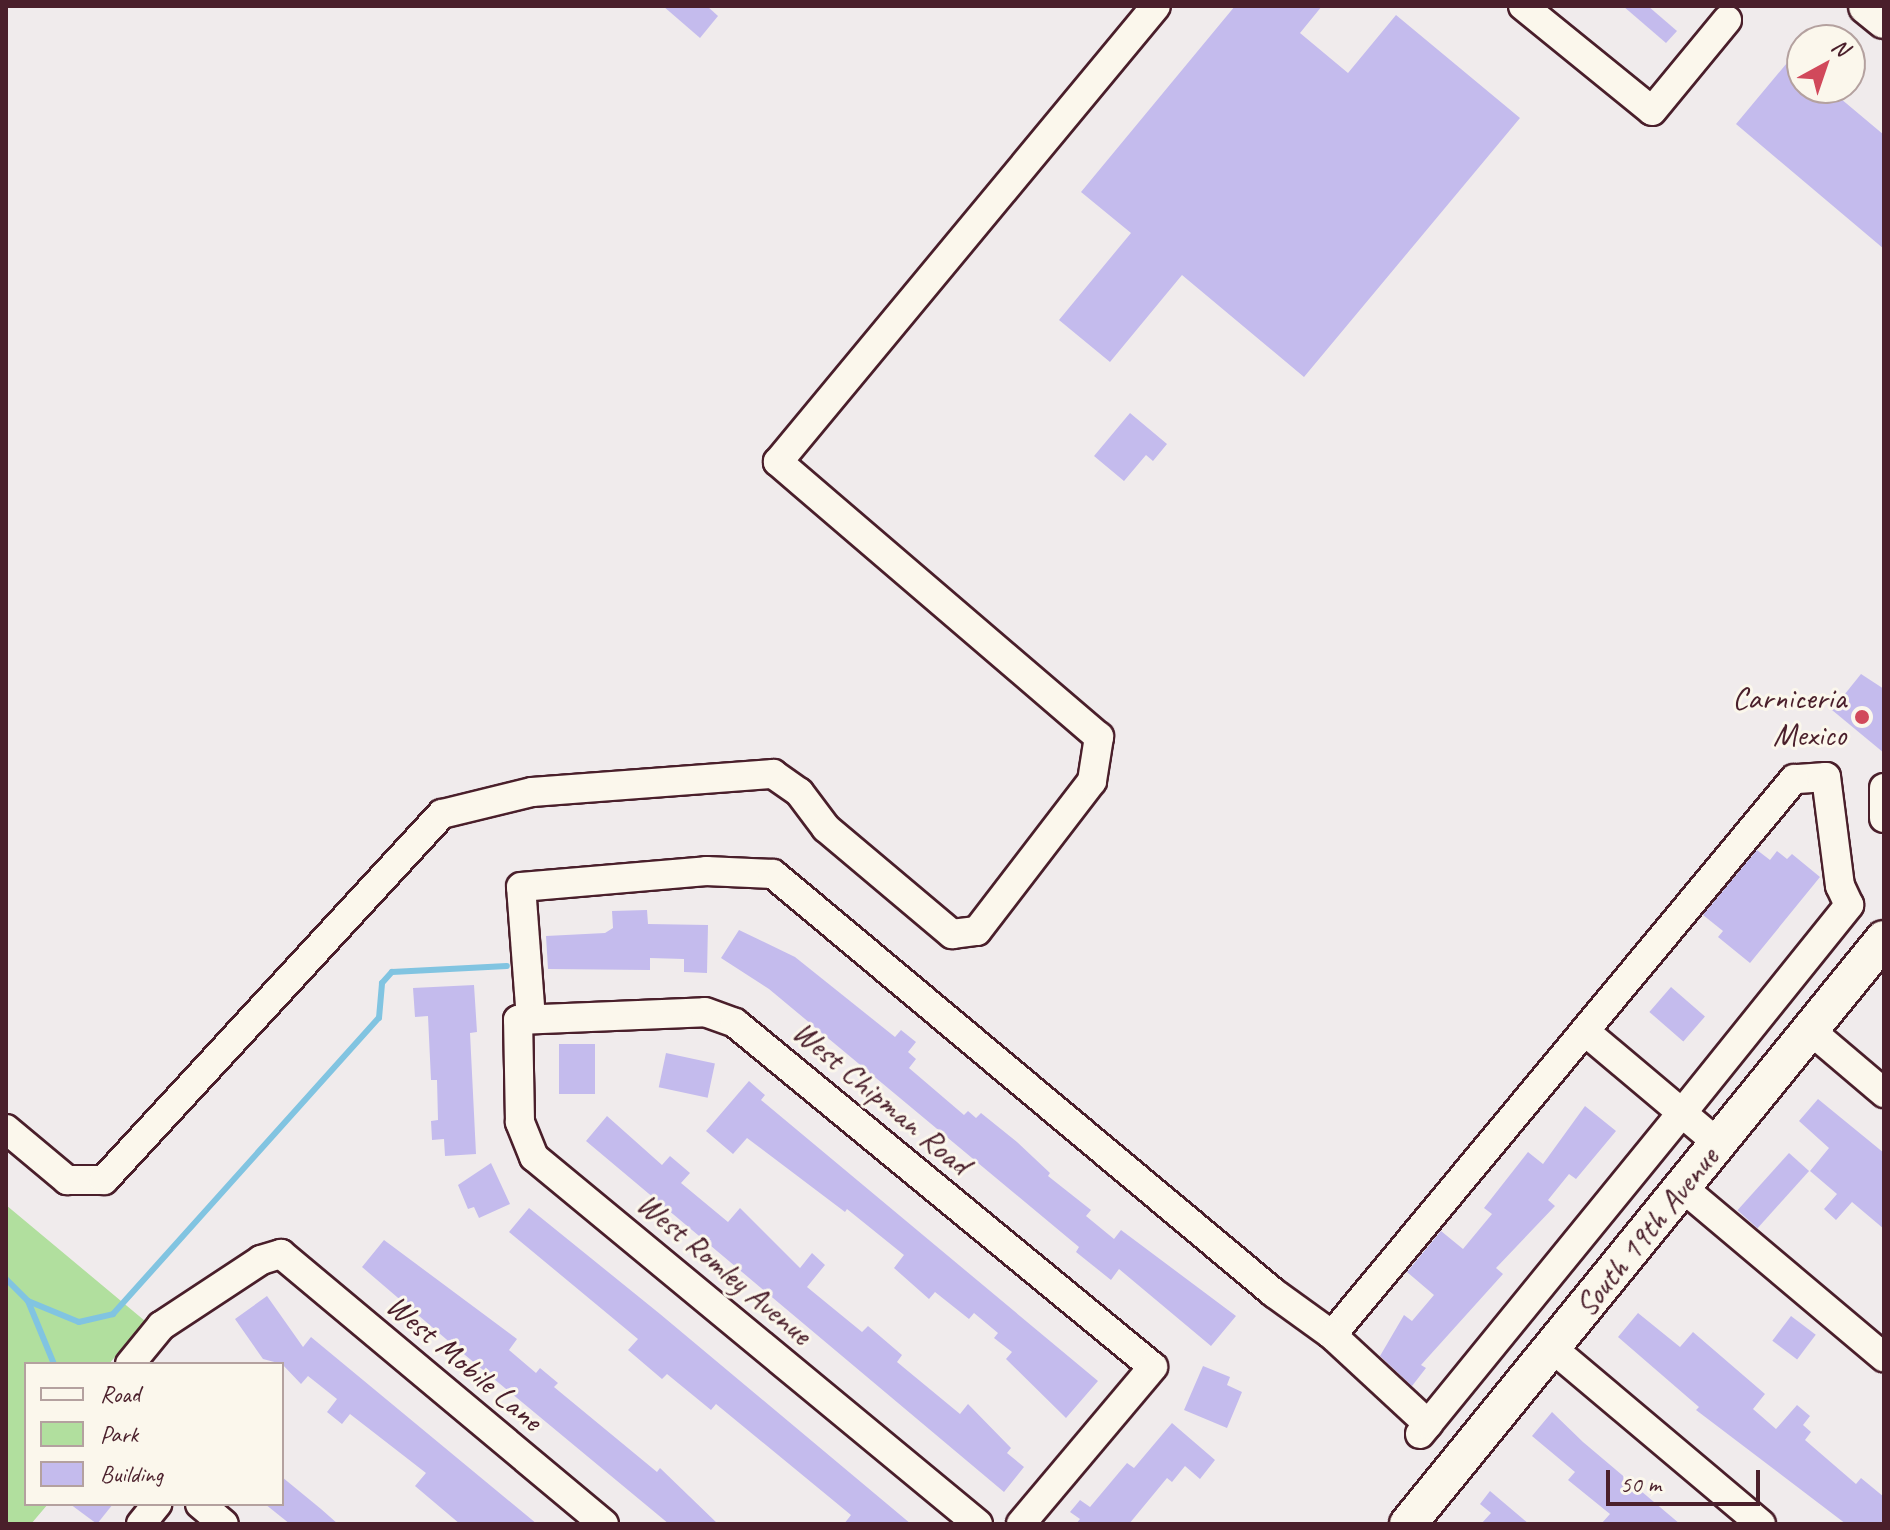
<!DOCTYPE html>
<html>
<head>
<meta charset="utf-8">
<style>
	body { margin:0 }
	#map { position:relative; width:1890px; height:1530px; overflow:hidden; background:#f0ebec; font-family:Caveat,sans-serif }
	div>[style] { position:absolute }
	.green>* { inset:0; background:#b1df9e }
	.stream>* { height:6px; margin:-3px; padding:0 3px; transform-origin:3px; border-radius:3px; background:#81c4e1 }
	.building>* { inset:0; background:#c4bbed; transform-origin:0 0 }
	.roads { filter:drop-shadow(2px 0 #4a1f2b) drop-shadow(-2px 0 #4a1f2b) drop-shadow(0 2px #4a1f2b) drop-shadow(0 -2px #4a1f2b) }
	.minor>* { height:28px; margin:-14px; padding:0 14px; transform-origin:14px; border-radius:14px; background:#fbf7ec }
	.major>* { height:36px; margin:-18px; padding:0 18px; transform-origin:18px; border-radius:18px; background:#fbf7ec }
	.dots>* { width:22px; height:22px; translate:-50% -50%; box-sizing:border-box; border:4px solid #fbf7ec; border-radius:50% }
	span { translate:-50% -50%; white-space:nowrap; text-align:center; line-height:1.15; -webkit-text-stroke:6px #fbf7ec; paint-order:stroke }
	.poi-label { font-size:32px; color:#4a1f2b }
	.right { translate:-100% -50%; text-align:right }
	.street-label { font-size:32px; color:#4a1f2b }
	.frame { position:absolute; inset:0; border:8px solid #4a1f2b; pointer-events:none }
	.legend { position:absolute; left:24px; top:1362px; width:260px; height:144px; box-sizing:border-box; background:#fbf7ec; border:2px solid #b4a19f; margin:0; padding:10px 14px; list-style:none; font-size:24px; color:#4a1f2b }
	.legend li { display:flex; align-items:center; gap:16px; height:40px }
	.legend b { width:40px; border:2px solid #b4a19f }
	.north { position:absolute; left:1786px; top:24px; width:80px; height:80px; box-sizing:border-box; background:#fbf7ec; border:2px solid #b4a19f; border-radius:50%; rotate:40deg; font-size:22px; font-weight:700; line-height:32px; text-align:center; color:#4a1f2b }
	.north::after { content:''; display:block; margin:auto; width:28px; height:36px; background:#d1495b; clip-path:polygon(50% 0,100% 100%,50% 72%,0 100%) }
	.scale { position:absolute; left:1606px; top:1470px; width:154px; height:36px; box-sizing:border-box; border:4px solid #4a1f2b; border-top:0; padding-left:10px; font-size:24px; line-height:28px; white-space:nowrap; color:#4a1f2b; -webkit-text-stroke:6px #fbf7ec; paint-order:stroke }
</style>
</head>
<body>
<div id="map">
	<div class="green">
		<i style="clip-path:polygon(6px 1205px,145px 1321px,109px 1364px,26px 1364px,26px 1504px,48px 1504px,31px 1524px,6px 1524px)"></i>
	</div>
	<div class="stream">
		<i style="left:6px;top:1279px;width:31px;rotate:45deg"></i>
		<i style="left:28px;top:1301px;width:68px;rotate:67.6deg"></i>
		<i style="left:28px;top:1301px;width:55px;rotate:22.4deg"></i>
		<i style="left:79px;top:1322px;width:35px;rotate:-13deg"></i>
		<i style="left:113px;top:1314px;width:398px;rotate:-48.1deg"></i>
		<i style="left:379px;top:1018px;width:35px;rotate:-85deg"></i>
		<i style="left:382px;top:983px;width:15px;rotate:-48deg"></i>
		<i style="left:392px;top:972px;width:115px;rotate:-3deg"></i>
	</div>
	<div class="building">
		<i style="clip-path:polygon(663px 6px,707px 6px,718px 16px,700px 38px)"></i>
		<i style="clip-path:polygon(1235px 6px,1322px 6px,1300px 33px,1348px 73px,1396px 15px,1520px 118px,1304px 377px,1182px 275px,1110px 362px,1059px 320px,1131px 233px,1081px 192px)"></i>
		<i style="clip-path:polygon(1623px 6px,1648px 6px,1677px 31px,1666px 43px)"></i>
		<i style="clip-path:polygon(1792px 57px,1802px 66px,1802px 88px,1828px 88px,1884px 135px,1884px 249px,1736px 124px)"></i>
		<i style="clip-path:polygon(1130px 413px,1167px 444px,1153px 461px,1146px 455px,1124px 481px,1094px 456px)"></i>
		<i style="clip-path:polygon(1861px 674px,1884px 689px,1884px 753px,1832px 710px)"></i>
		<i style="clip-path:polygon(1757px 850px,1770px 860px,1777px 851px,1787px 859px,1792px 854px,1820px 877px,1750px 963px,1718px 937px,1723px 931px,1703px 915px)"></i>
		<i style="clip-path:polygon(647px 910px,648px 924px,708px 925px,707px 973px,684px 972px,684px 959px,650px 958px,650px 970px,548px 969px,546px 936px,605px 933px,613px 928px,612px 911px)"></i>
		<i style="clip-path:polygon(739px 930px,795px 957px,895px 1037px,901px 1030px,916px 1042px,908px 1052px,916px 1059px,909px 1068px,964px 1115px,968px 1111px,976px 1118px,981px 1113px,1017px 1142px,1050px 1173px,1048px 1176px,1091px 1210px,1086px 1216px,1114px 1239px,1121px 1230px,1236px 1316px,1211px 1346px,1119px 1269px,1111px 1280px,1076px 1252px,1079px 1247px,769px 989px,721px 958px)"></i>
		<i style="clip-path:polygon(474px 985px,477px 1032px,470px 1033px,476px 1154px,445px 1156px,444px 1139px,432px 1140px,431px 1121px,438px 1120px,437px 1080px,431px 1080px,428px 1016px,415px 1017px,413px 988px)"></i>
		<i style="left:1671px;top:987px;width:45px;height:33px;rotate:41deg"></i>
		<i style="left:559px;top:1044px;width:36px;height:50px"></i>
		<i style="left:666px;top:1053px;width:50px;height:35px;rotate:12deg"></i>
		<i style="clip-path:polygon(749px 1081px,765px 1095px,761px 1100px,1098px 1381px,1066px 1418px,1006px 1359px,1012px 1352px,994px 1338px,998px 1333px,974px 1313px,969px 1319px,935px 1292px,929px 1299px,894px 1268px,904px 1255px,847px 1209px,845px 1212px,747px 1138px,733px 1154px,706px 1131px)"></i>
		<i style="clip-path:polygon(1818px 1099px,1884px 1153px,1884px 1229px,1852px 1202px,1836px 1220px,1824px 1209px,1837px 1194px,1810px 1171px,1829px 1148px,1799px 1121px)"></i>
		<i style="clip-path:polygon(1585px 1106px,1616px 1131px,1576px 1179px,1569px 1174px,1548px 1200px,1555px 1206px,1496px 1268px,1503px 1274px,1421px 1365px,1426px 1368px,1412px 1386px,1380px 1356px,1404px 1315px,1412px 1321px,1434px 1295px,1407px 1272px,1441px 1231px,1463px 1249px,1492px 1214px,1484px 1208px,1528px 1152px,1543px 1164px)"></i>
		<i style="clip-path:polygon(607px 1116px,662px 1165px,670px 1156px,690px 1173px,681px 1183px,728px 1222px,740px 1208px,800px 1268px,812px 1253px,825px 1265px,807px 1287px,862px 1332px,868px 1326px,902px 1355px,897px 1362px,960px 1414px,968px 1404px,1011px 1448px,1007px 1453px,1024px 1467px,1004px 1492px,586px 1141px)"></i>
		<i style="left:1789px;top:1153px;width:27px;height:77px;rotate:42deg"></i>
		<i style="clip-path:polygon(491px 1163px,510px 1204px,479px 1218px,474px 1207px,468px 1209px,458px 1185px)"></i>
		<i style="clip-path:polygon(529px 1208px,660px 1314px,911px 1524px,844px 1524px,851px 1515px,716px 1404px,711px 1410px,667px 1374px,662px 1379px,628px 1350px,638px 1339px,509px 1232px)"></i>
		<i style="clip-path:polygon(384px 1240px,517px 1339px,509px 1350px,536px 1373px,540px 1368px,558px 1383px,554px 1387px,657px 1472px,660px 1468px,718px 1524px,669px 1524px,453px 1345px,362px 1267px)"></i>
		<i style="clip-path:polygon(267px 1296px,303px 1347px,311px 1337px,537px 1524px,460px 1524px,415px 1486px,426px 1473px,350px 1414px,342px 1424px,327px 1412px,337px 1399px,308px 1376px,301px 1384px,282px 1364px,263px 1359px,235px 1319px)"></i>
		<i style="clip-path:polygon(1638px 1313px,1680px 1347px,1693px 1332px,1765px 1394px,1753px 1409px,1776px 1429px,1797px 1405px,1810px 1416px,1803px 1425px,1811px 1432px,1805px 1440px,1856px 1484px,1861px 1478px,1884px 1497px,1884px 1524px,1846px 1524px,1696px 1410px,1699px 1407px,1618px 1337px)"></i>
		<i style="left:1791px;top:1316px;width:31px;height:31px;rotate:37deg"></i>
		<i style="clip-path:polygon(1203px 1366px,1230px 1377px,1227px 1385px,1242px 1392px,1227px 1428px,1184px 1410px)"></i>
		<i style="clip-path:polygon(1552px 1412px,1583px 1442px,1680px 1524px,1601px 1524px,1610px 1514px,1568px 1480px,1575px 1472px,1532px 1436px)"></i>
		<i style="clip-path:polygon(1172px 1423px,1215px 1460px,1200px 1479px,1185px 1466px,1172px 1482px,1167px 1478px,1129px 1524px,1076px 1524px,1080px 1519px,1070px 1512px,1080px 1500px,1090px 1507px,1127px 1463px,1134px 1468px)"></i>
		<i style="clip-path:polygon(282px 1477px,321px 1509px,338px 1524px,290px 1524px,265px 1504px,282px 1504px)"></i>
		<i style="clip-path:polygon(1490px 1491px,1529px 1524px,1481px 1524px,1491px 1513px,1480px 1504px)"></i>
		<i style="clip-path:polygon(70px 1504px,113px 1504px,97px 1524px)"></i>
	</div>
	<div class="roads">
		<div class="minor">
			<i style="left:1523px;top:6px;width:166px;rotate:39.1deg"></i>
			<i style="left:1652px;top:111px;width:118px;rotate:-50.5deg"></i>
			<i style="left:1884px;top:788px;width:30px;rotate:90deg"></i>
			<i style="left:531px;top:1019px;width:132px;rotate:-94.3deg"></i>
			<i style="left:521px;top:887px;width:186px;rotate:-4.9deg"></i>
			<i style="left:706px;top:871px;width:67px;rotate:2.6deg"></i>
			<i style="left:773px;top:874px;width:653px;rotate:39.91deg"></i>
			<i style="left:1274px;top:1293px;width:72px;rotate:35.9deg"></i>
			<i style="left:1811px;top:1031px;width:96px;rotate:40.3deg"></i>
			<i style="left:1587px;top:1033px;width:172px;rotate:40.1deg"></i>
			<i style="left:6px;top:1129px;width:80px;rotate:39.9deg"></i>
			<i style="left:67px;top:1180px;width:37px"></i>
			<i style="left:104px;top:1180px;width:498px;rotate:-47.3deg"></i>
			<i style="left:442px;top:814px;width:93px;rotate:-13.7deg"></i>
			<i style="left:532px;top:792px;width:242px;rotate:-4.3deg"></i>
			<i style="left:773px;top:774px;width:32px;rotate:35deg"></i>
			<i style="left:799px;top:792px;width:45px;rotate:53.1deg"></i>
			<i style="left:826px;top:828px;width:165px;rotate:40.1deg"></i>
			<i style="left:952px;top:934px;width:25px;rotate:-7deg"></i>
			<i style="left:977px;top:931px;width:189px;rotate:-52.5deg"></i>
			<i style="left:1092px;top:781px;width:45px;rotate:-81deg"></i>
			<i style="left:1099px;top:737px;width:423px;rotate:-139.4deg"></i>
			<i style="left:778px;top:462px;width:592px;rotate:-50.34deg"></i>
			<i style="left:1683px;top:1188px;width:263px;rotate:40.1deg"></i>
			<i style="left:1552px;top:1348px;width:273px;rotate:40.1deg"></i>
			<i style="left:130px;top:1364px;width:49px;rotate:-50.8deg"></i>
			<i style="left:161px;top:1326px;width:120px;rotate:-33.4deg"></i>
			<i style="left:261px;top:1260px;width:21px;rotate:-17deg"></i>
			<i style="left:281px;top:1254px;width:421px;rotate:39.9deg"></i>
			<i style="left:1420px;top:1434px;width:13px;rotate:-51deg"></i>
			<i style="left:1428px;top:1424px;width:402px;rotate:-50.8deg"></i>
			<i style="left:1682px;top:1113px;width:267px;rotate:-51.2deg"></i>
			<i style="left:1849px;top:905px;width:21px;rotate:-115deg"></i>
			<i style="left:1840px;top:886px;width:110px;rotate:-97.3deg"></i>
			<i style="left:1826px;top:777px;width:32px;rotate:176deg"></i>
			<i style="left:1794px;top:779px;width:723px;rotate:129.72deg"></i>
			<i style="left:1332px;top:1335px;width:131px;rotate:42.8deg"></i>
			<i style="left:200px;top:1504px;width:31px;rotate:40deg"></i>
			<i style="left:141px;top:1524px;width:26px;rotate:-51deg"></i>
			<i style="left:978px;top:1524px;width:576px;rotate:-140.42deg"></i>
			<i style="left:534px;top:1157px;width:38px;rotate:-112deg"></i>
			<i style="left:520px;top:1122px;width:102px;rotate:-91.1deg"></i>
			<i style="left:518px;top:1020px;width:187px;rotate:-2.4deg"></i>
			<i style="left:705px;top:1012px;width:32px;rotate:20deg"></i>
			<i style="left:735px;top:1023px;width:541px;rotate:39.45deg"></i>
			<i style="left:1153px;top:1367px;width:205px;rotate:130.1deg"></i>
		</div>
		<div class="major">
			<i style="left:1867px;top:6px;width:22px;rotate:39deg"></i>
			<i style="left:1408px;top:1524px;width:754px;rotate:-50.87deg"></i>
		</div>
	</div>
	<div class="dots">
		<i style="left:1862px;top:717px;background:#d1495b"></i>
	</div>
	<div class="poi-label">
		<span class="right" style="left:1846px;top:717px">Carniceria<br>Mexico</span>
	</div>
	<div class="street-label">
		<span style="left:881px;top:1098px;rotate:40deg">West Chipman Road</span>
		<span style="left:1647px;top:1232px;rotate:-51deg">South 19th Avenue</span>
		<span style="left:724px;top:1269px;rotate:40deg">West Romley Avenue</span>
		<span style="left:464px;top:1363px;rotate:40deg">West Mobile Lane</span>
	</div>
	<div class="frame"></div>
	<ul class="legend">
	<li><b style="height:10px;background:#fbf7ec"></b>Road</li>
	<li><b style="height:22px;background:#b1df9e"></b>Park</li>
	<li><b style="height:22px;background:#c4bbed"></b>Building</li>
	</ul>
	<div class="north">N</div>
	<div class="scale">50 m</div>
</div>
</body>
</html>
